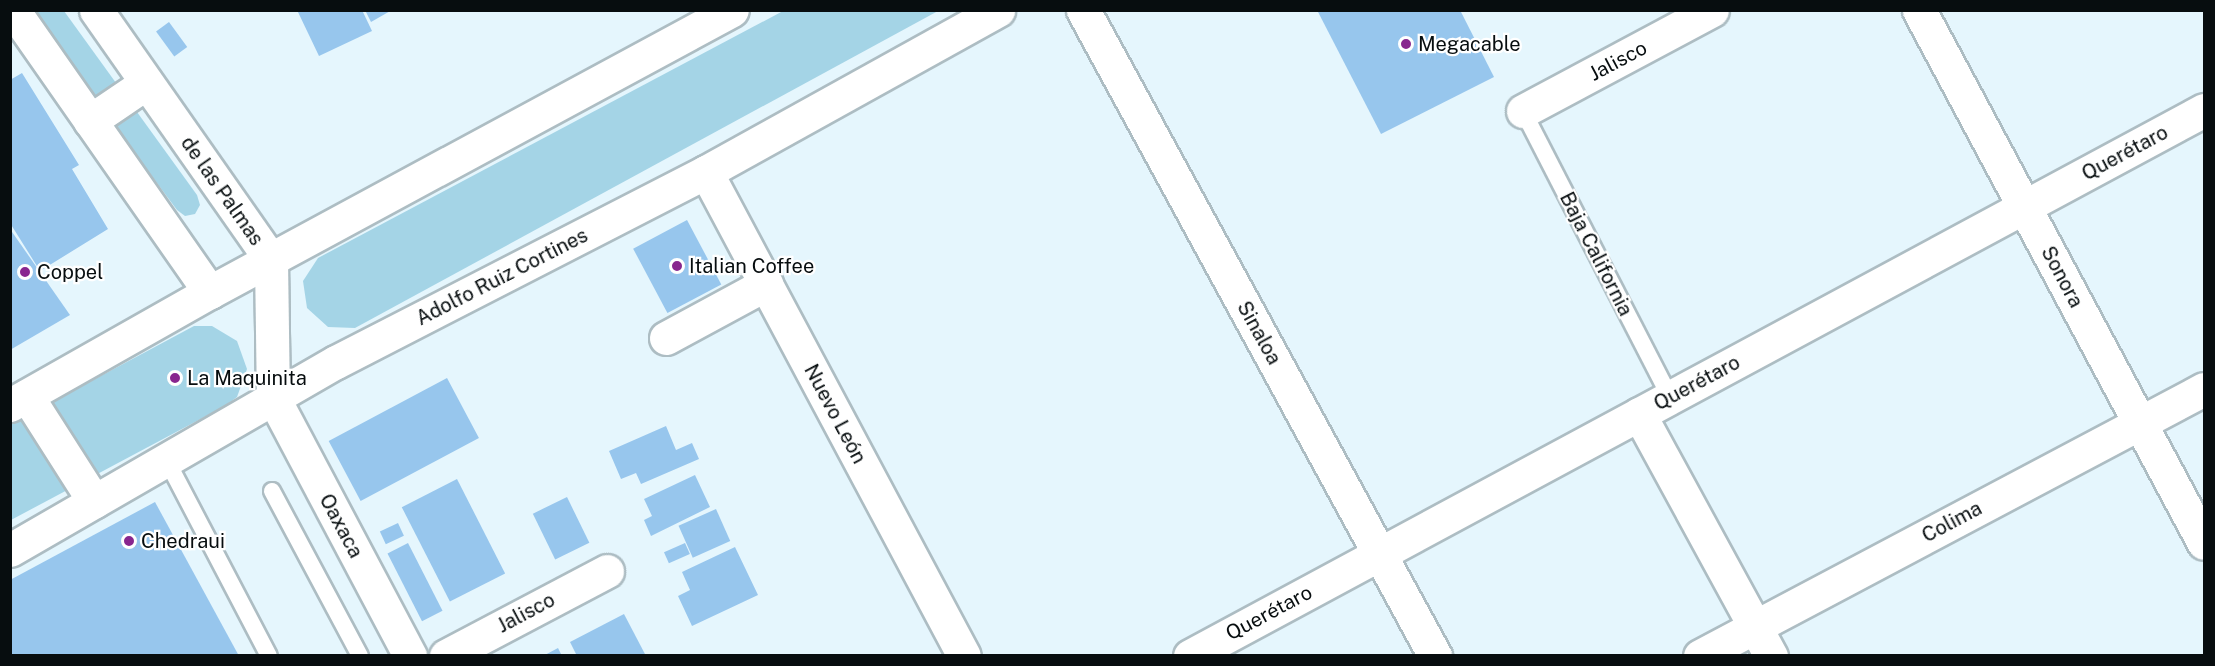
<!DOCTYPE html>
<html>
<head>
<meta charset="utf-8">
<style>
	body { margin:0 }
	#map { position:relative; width:2215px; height:666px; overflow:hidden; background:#e5f6fd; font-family:"Public Sans",sans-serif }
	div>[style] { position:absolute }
	.green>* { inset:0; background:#a4d4e6 }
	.building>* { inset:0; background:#97c6ed; transform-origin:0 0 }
	.roads { filter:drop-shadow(2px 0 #adbdc3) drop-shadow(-2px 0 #adbdc3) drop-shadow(0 2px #adbdc3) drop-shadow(0 -2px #adbdc3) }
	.service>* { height:16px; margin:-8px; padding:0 8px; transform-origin:8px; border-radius:8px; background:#fff }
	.minor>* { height:33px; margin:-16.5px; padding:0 16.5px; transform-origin:16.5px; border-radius:16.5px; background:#fff }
	.secondary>* { height:33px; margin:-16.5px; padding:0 16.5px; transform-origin:16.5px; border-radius:16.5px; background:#fff }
	.dots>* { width:16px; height:16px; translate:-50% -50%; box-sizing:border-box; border:3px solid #fff; border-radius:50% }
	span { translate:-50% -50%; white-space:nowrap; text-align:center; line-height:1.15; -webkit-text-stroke:4.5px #fff; paint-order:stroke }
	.poi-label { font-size:20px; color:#070d0f }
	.left { translate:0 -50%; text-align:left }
	.street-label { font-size:20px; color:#070d0f }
	.frame { position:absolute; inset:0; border:12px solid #070d0f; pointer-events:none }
</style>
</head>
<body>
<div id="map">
	<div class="green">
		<i style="clip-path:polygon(29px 11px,64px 11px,197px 195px,200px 205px,195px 214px,185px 216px,177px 210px)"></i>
		<i style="clip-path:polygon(783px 11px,938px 11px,355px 328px,328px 327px,307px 308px,303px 281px,318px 258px)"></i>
		<i style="clip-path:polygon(194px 326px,212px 326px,237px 341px,247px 369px,237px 397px,225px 406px,11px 520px,11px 424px)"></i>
	</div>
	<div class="building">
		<i style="clip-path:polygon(297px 10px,362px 10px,372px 31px,319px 56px)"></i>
		<i style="clip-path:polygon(365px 10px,392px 10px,371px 22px)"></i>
		<i style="clip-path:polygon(1317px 10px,1460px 10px,1494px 77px,1381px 134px)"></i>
		<i style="left:169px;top:22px;width:31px;height:16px;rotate:54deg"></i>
		<i style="clip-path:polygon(22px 73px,79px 165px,72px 169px,108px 229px,40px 271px,10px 223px,10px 80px)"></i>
		<i style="left:687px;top:220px;width:73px;height:61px;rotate:62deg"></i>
		<i style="clip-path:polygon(10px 229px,70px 315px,10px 350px)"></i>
		<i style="left:447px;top:378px;width:68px;height:134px;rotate:62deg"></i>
		<i style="clip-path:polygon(666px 426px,676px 450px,692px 443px,699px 459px,641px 484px,636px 473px,621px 479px,609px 451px)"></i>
		<i style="clip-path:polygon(695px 475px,710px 507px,651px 536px,644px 520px,652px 516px,644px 499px)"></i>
		<i style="left:457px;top:479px;width:106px;height:62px;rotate:63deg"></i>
		<i style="left:567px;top:497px;width:51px;height:38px;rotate:64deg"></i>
		<i style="clip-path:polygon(155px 502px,239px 656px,10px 656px,10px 580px)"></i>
		<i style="left:716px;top:509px;width:35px;height:41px;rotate:66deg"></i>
		<i style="left:398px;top:523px;width:14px;height:20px;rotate:65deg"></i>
		<i style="left:408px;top:543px;width:76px;height:23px;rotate:63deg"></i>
		<i style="left:685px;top:543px;width:12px;height:23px;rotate:66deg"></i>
		<i style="clip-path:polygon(735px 547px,758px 595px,692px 626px,678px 596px,690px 590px,682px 572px)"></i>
		<i style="clip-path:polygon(624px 614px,646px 656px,577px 656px,570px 642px)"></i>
		<i style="clip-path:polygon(558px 648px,562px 656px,543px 656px)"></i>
	</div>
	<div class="roads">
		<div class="service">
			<i style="left:1523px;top:111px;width:322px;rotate:62.8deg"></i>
			<i style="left:166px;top:459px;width:222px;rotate:62.4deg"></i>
			<i style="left:272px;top:491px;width:187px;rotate:61.9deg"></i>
		</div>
		<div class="minor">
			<i style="left:1083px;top:10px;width:736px;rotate:61.41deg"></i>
			<i style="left:1919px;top:10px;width:604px;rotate:61.87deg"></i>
			<i style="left:1523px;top:111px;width:214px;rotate:-28.1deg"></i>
			<i style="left:90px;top:121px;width:68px;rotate:-34.2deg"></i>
			<i style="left:706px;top:172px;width:548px;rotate:61.94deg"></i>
			<i style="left:271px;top:260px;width:137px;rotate:89.2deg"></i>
			<i style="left:273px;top:397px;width:293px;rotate:62.1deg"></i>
			<i style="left:666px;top:338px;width:114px;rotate:-28.4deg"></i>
			<i style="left:1639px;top:414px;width:276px;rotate:61.4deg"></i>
			<i style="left:446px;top:656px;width:182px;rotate:-27.8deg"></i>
			<i style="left:1190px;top:656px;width:1152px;rotate:-28.3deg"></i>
			<i style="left:1700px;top:656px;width:570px;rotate:-27.91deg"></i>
		</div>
		<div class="secondary">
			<i style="left:13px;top:10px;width:344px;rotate:55.1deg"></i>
			<i style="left:96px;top:10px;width:305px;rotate:55deg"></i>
			<i style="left:27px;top:396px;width:125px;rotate:57.5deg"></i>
			<i style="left:10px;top:405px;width:230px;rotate:-29.5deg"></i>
			<i style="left:210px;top:292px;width:593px;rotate:-28.38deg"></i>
			<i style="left:10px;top:550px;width:376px;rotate:-30deg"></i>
			<i style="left:336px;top:362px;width:416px;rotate:-27.2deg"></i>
			<i style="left:706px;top:172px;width:334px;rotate:-29deg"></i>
		</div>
	</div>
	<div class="dots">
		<i style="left:1406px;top:44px;background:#88268f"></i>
		<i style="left:677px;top:266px;background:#88268f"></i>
		<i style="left:25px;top:272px;background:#88268f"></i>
		<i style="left:175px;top:378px;background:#88268f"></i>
		<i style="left:129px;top:541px;background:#88268f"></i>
	</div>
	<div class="poi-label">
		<span class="left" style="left:1418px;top:44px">Megacable</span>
		<span class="left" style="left:689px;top:266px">Italian Coffee</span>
		<span class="left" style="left:37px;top:272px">Coppel</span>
		<span class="left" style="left:187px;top:378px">La Maquinita</span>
		<span class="left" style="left:141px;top:541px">Chedraui</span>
	</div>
	<div class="street-label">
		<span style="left:1618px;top:61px;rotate:-28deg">Jalisco</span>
		<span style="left:2125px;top:153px;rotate:-28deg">Querétaro</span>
		<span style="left:222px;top:191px;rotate:55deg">de las Palmas</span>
		<span style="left:1596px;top:254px;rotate:63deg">Baja California</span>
		<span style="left:502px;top:277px;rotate:-27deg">Adolfo Ruiz Cortines</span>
		<span style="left:2062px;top:277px;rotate:62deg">Sonora</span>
		<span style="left:1259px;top:333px;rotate:61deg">Sinaloa</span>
		<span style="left:1697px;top:383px;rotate:-28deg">Querétaro</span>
		<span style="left:835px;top:414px;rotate:62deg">Nuevo León</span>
		<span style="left:1952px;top:522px;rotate:-28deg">Colima</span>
		<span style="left:341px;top:526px;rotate:62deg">Oaxaca</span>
		<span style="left:526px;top:613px;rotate:-28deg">Jalisco</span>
		<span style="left:1269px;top:613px;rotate:-28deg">Querétaro</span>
	</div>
	<div class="frame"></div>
</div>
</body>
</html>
